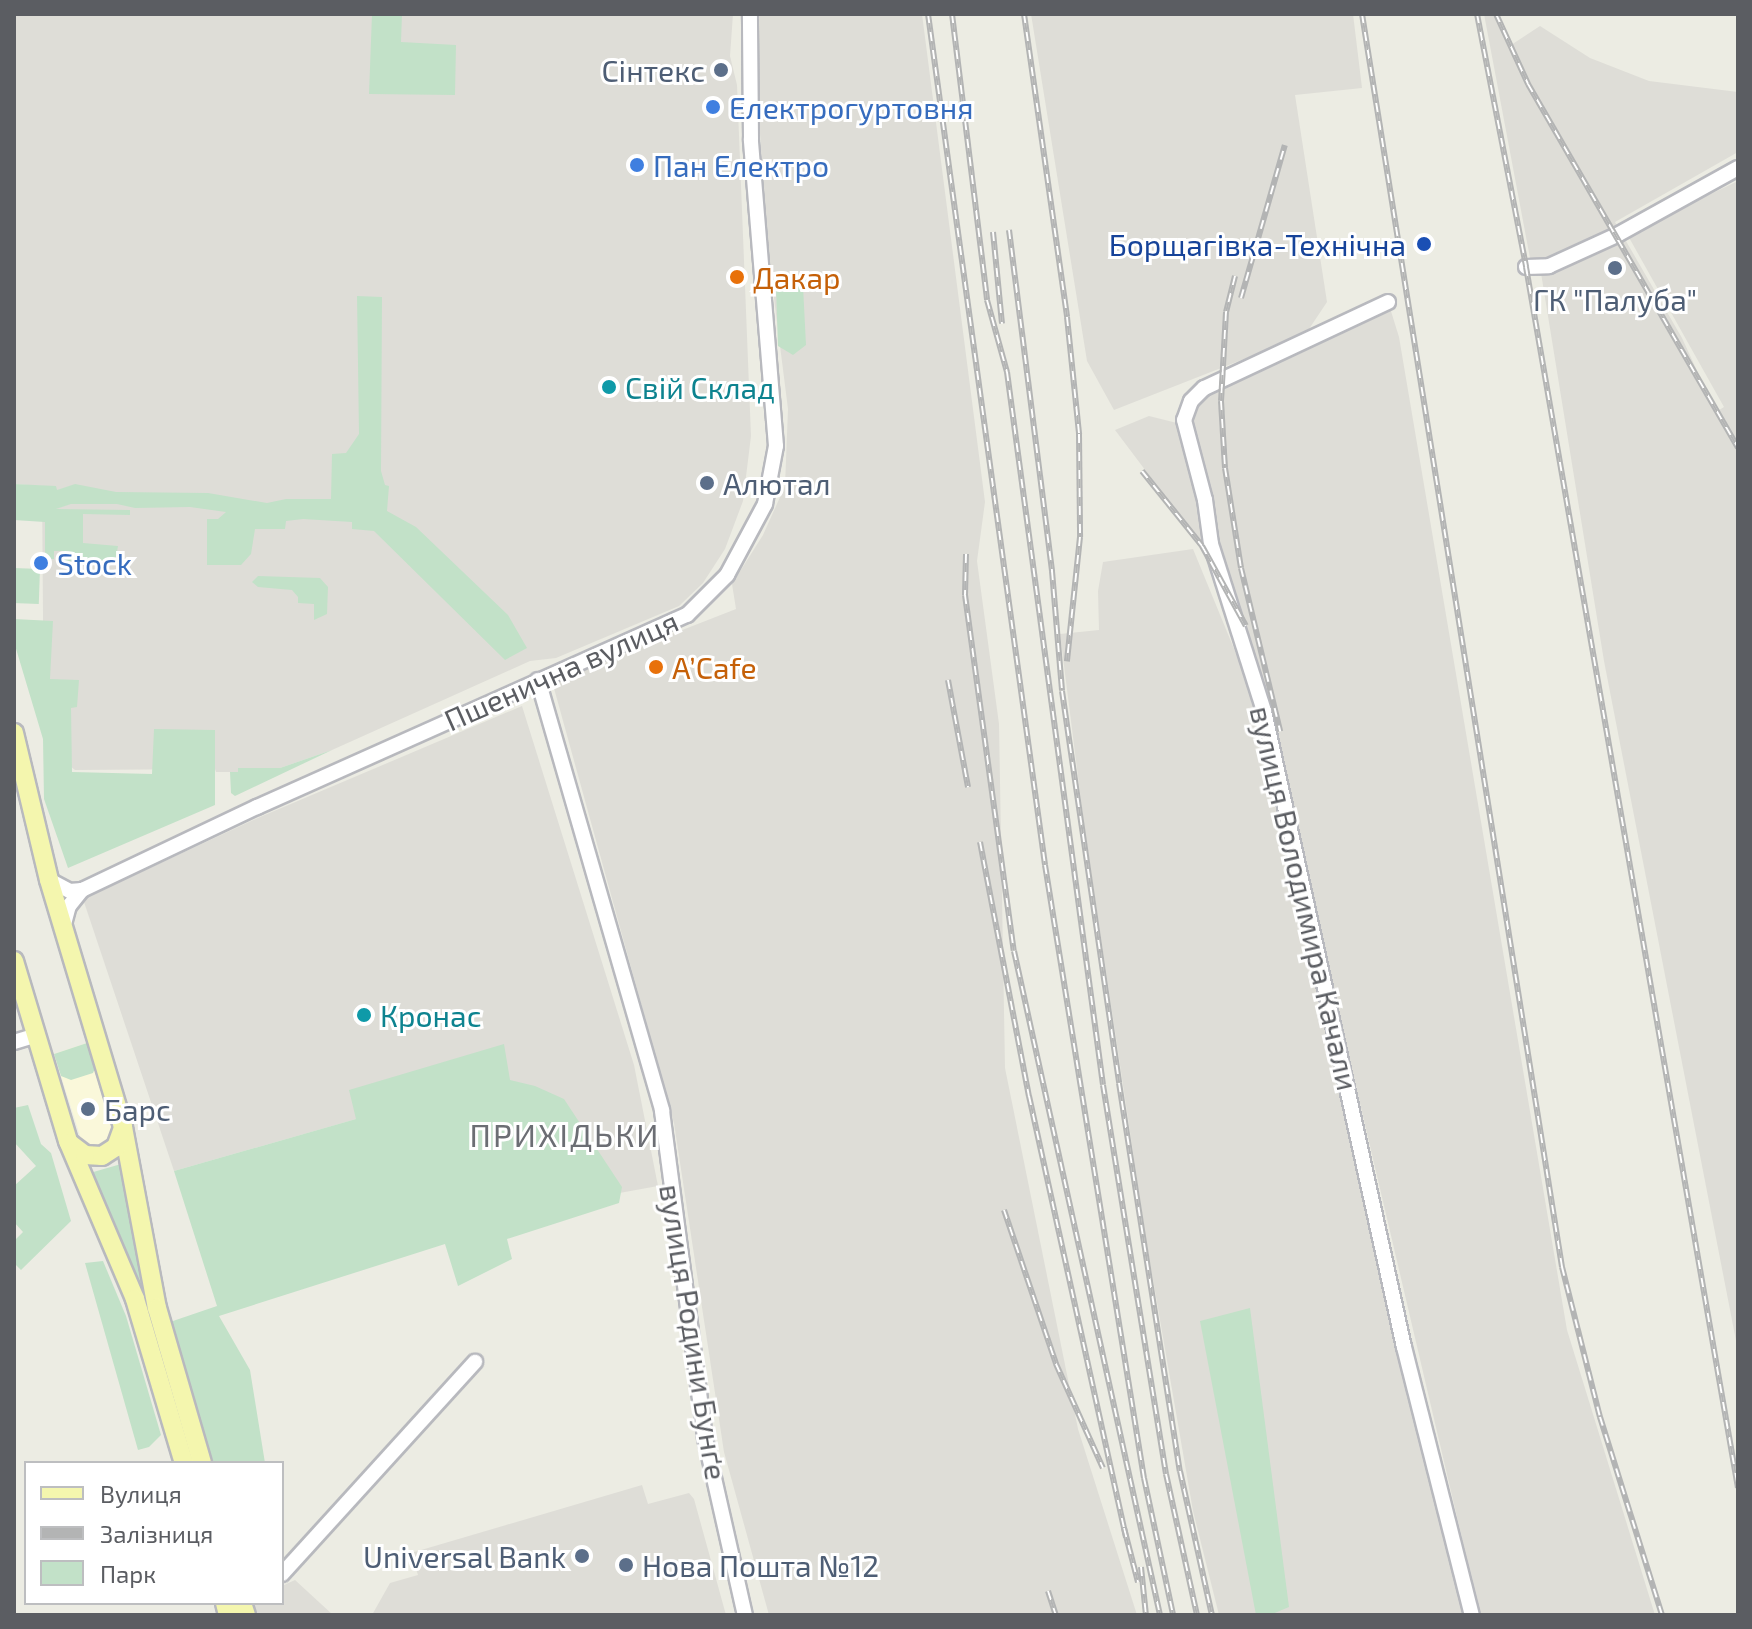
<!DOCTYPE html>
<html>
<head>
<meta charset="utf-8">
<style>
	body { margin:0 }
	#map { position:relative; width:1752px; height:1629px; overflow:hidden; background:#ecece3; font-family:"Exo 2",sans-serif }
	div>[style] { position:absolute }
	.commercial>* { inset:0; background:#faf8da }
	.industrial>* { inset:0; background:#deddd7 }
	.green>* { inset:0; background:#c2e1c8; transform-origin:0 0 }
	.roads { filter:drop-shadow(2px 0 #b8b9be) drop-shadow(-2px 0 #b8b9be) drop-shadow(0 2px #b8b9be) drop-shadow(0 -2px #b8b9be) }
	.minor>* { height:14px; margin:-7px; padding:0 7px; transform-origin:7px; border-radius:7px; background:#fff }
	.major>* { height:18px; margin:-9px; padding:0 9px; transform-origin:9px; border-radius:9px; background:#f4f6ae }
	.rail>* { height:6px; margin-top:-3px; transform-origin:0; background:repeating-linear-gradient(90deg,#fff 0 9px,#b3b4b4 0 18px); box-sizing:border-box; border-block:2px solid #b3b4b4 }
	.dots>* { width:22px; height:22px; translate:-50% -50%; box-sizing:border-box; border:4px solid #fff; border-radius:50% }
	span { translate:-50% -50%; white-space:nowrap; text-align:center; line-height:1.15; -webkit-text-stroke:6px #fff; paint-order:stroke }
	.service-label { font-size:30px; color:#4e5e75 }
	.right { translate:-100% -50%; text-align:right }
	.left { translate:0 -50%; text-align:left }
	.shop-label { font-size:30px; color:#366cbe }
	.transit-label { font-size:30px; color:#164399 }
	.food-label { font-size:30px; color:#c56008 }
	.culture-label { font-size:30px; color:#0d838f }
	.street-label { font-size:30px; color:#5b5d62 }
	.neighbourhood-label { font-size:32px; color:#6c6e74; letter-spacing:2px }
	.frame { position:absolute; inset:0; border:16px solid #5b5d62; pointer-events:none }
	.legend { position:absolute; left:24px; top:1461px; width:260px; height:144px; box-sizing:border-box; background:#fff; border:2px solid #bdbec0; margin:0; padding:10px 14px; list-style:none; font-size:24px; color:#5b5d62 }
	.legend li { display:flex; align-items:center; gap:16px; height:40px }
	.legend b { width:40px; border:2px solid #bdbec0 }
</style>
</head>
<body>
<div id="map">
	<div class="commercial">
		<i style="clip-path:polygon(90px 1042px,116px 1126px,108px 1144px,97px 1148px,81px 1139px,54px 1054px)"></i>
	</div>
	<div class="industrial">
		<i style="clip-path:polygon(14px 14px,733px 14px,730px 56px,737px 85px,751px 436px,743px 501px,725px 549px,703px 583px,679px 606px,556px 658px,530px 661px,332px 750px,280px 768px,239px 768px,238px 772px,216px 772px,215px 769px,75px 770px,44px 745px,42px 486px,14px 484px)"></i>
		<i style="clip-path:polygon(758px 14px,922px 14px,985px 502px,977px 561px,999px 724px,1005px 1068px,1078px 1429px,1137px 1615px,769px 1615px,724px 1452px,674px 1123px,552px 681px,736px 609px,732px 584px,763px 535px,785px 486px,788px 409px,766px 235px,755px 49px)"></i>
		<i style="clip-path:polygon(1031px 14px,1353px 14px,1362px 88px,1295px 95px,1327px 302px,1305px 335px,1114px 410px,1087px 361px)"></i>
		<i style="clip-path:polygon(1484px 14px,1495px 14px,1511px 45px,1540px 26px,1590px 58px,1649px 81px,1738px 92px,1738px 152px,1615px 222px,1682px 338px,1716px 412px,1724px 407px,1627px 234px,1738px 181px,1738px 1351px,1604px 661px,1541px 273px,1530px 258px)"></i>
		<i style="clip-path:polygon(1390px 308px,1399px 337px,1567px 1330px,1655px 1615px,1480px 1615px,1268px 711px,1231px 584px,1115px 430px,1149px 416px,1181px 424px,1203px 393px)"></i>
		<i style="clip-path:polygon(1193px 549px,1260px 712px,1397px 1347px,1464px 1615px,1219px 1615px,1193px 1511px,1146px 1239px,1084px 824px,1060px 634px,1099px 630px,1098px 591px,1103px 562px)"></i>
		<i style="clip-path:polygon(522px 706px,634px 1065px,658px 1186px,537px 1208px,503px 1077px,174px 1171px,83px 899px,260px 817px)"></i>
		<i style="clip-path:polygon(642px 1485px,648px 1504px,689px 1493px,694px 1499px,726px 1615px,372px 1615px,390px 1583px,418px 1575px,411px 1553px)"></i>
		<i style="clip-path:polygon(295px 1580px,333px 1615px,255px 1615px,253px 1603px,282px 1603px,282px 1586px)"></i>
	</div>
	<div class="green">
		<i style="clip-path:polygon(372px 14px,402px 14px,401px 42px,456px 45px,455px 95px,369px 94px)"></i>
		<i style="clip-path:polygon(789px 276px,797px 279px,803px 286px,806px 345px,793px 355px,778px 346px,776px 287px,780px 279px)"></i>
		<i style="clip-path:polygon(357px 296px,382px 297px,381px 471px,385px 485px,389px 486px,387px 511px,416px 527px,508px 615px,527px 648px,505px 660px,374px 531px,352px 529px,352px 522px,303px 519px,286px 521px,285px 529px,255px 529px,251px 554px,241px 565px,207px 565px,207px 519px,218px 519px,226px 512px,190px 507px,135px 508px,117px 504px,71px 504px,56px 509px,130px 510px,130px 515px,83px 514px,83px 543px,118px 546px,116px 557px,109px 562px,63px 561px,63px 551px,54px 551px,54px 559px,45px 559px,45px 522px,14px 520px,14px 484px,56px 486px,57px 490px,75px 484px,116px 492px,208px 493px,267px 503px,286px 499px,331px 499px,332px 454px,346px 453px,359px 434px)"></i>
		<i style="left:40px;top:569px;width:35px;height:26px;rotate:92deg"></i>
		<i style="clip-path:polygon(258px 576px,320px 578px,328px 587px,327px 614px,314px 620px,314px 604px,298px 603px,298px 597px,292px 590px,258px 587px,252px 582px)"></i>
		<i style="clip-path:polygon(14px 619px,53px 621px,50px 679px,79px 680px,77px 707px,71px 708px,72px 772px,152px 774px,154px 729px,215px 730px,215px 805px,68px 868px,44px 799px,43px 739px,14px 642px)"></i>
		<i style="clip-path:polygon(332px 750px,235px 796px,231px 793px,230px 772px,238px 772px,238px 768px,280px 768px)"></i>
		<i style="clip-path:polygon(90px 1042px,96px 1066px,93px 1073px,71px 1080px,61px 1076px,54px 1054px)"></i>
		<i style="clip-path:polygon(504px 1044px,510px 1080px,535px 1086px,564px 1099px,622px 1187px,619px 1203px,507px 1239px,512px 1259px,458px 1286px,445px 1244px,219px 1316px,250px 1370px,265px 1463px,210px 1463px,171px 1329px,173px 1321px,217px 1306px,174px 1171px,356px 1119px,349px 1090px)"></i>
		<i style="clip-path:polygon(28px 1105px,41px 1144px,51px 1153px,71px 1221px,21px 1270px,14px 1263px,14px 1241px,23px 1232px,14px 1222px,14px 1186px,36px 1166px,14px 1142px,14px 1108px)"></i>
		<i style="clip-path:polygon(121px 1164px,146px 1292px,144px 1294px,90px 1173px)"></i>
		<i style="clip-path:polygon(103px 1261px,126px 1316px,161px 1435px,149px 1447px,138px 1450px,85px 1263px)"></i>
		<i style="clip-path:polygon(1250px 1308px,1289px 1607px,1270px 1615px,1256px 1615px,1200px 1321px)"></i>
	</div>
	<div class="roads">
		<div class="minor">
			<i style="left:1526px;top:267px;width:23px;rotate:-2deg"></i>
			<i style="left:1549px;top:266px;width:75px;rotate:-24.5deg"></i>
			<i style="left:1617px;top:235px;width:138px;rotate:-29deg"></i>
			<i style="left:1388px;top:302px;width:203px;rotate:154.9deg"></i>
			<i style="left:1204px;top:388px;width:18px;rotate:135deg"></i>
			<i style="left:1191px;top:401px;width:20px;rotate:110deg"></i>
			<i style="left:1184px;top:420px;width:83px;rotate:75.3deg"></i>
			<i style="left:1205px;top:500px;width:44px;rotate:82.2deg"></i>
			<i style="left:1211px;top:544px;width:175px;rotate:72.4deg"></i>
			<i style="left:1264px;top:711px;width:651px;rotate:77.59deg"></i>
			<i style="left:1404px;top:1347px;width:276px;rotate:75.8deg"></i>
			<i style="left:538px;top:680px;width:448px;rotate:73.9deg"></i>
			<i style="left:662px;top:1111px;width:330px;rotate:82.5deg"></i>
			<i style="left:705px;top:1438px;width:181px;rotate:77.3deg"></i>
			<i style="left:49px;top:880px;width:24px;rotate:28deg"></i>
			<i style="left:70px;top:891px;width:12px;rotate:-5deg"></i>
			<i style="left:82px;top:890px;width:194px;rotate:-25.4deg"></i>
			<i style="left:257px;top:807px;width:471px;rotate:-24.1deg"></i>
			<i style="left:687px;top:615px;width:57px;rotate:-45deg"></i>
			<i style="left:727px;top:575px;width:81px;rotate:-61.8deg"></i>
			<i style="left:765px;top:504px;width:59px;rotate:-79.3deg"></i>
			<i style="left:776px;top:446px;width:308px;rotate:-94.7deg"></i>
			<i style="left:751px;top:139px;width:125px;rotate:-90.5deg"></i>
			<i style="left:63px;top:928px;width:23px;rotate:-75deg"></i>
			<i style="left:69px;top:906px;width:21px;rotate:-51deg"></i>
			<i style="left:14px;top:1042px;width:24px;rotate:-17deg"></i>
			<i style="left:282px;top:1574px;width:287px;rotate:-47.7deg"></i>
		</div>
		<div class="major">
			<i style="left:14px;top:733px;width:151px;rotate:76.6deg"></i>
			<i style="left:49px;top:880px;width:258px;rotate:73.3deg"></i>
			<i style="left:123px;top:1127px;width:184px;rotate:79.4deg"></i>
			<i style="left:157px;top:1308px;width:161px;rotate:73.8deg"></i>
			<i style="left:14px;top:961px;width:188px;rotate:73.3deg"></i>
			<i style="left:68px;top:1141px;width:172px;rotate:67deg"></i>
			<i style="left:135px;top:1299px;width:171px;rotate:73.4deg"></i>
			<i style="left:69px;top:1143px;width:20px;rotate:37deg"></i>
			<i style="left:85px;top:1155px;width:17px;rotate:3deg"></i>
			<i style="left:102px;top:1156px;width:17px;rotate:-33deg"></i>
			<i style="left:116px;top:1147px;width:20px;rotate:-70deg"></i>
			<i style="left:225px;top:1603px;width:12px;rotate:76deg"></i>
			<i style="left:242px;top:1603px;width:13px;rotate:72deg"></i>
		</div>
	</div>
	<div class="rail">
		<i style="left:928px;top:14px;width:859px;rotate:82.17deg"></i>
		<i style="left:1045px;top:865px;width:621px;rotate:80.83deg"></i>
		<i style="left:1144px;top:1478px;width:140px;rotate:78deg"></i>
		<i style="left:952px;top:14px;width:288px;rotate:83deg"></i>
		<i style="left:987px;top:300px;width:75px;rotate:74.5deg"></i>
		<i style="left:1007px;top:372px;width:719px;rotate:82.33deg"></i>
		<i style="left:1103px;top:1085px;width:394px;rotate:80.8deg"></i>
		<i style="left:1166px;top:1474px;width:144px;rotate:77.6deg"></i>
		<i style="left:1024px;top:14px;width:306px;rotate:81.9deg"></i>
		<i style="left:1067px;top:317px;width:118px;rotate:84.1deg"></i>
		<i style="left:1079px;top:434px;width:103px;rotate:89.4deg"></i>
		<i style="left:1080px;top:537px;width:125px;rotate:96deg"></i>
		<i style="left:1362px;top:14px;width:1269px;rotate:80.93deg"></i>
		<i style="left:1562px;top:1267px;width:155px;rotate:75.8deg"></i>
		<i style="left:1600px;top:1417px;width:207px;rotate:72.6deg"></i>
		<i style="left:1477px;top:14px;width:258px;rotate:79deg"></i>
		<i style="left:1526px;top:267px;width:1239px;rotate:80.15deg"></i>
		<i style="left:1496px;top:14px;width:77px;rotate:65.4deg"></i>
		<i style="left:1528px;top:84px;width:420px;rotate:60deg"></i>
		<i style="left:1009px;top:230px;width:344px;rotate:82.8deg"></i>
		<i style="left:1052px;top:571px;width:120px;rotate:85.2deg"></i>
		<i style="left:1062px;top:691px;width:396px;rotate:81.7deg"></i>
		<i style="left:1119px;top:1083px;width:393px;rotate:81.1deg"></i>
		<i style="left:1180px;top:1471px;width:148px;rotate:77.5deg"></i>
		<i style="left:993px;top:232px;width:92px;rotate:84.4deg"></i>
		<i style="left:1235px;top:276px;width:37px;rotate:104deg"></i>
		<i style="left:1226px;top:312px;width:89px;rotate:93.2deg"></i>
		<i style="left:1221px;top:401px;width:67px;rotate:86.6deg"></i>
		<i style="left:1225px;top:468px;width:101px;rotate:80.9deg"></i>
		<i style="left:1241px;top:568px;width:168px;rotate:76.5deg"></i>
		<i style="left:1241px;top:298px;width:159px;rotate:-74deg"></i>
		<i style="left:1142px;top:471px;width:96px;rotate:51.3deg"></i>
		<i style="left:1202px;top:546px;width:91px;rotate:61.2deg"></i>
		<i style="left:966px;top:554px;width:41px;rotate:91.4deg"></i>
		<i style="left:965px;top:595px;width:359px;rotate:82.2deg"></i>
		<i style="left:1014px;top:951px;width:680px;rotate:77.6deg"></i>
		<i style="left:948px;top:680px;width:109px;rotate:79.4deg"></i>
		<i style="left:980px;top:842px;width:259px;rotate:79.1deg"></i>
		<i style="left:1029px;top:1096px;width:452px;rotate:77.6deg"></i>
		<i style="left:1004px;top:1210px;width:163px;rotate:71.3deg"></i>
		<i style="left:1056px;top:1364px;width:114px;rotate:65.7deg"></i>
		<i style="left:1124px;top:1528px;width:56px;rotate:75.5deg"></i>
		<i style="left:1141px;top:1567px;width:48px;rotate:84.1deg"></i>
		<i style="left:1048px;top:1591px;width:25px;rotate:72deg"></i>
	</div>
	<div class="dots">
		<i style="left:721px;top:70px;background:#5c6f8a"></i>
		<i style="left:713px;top:107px;background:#3f7fe0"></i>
		<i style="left:637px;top:165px;background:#3f7fe0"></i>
		<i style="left:1424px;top:244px;background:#1a4fb4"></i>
		<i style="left:1615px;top:268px;background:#5c6f8a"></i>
		<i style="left:737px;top:277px;background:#e8710a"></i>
		<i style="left:609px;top:387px;background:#0f9aa8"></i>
		<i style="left:707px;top:483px;background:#5c6f8a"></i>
		<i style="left:41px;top:563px;background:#3f7fe0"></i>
		<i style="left:656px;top:667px;background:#e8710a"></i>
		<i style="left:364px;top:1015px;background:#0f9aa8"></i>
		<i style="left:88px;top:1109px;background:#5c6f8a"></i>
		<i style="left:582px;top:1556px;background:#5c6f8a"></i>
		<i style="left:626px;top:1565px;background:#5c6f8a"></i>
	</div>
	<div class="service-label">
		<span class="right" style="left:705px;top:70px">Сінтекс</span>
		<span style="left:1615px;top:299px">ГК "Палуба"</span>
		<span class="left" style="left:723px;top:483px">Алютал</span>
		<span class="left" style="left:104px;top:1109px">Барс</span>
		<span class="right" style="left:566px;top:1556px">Universal Bank</span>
		<span class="left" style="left:642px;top:1565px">Нова Пошта №12</span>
	</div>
	<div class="shop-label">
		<span class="left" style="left:729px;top:107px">Електрогуртовня</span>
		<span class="left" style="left:653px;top:165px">Пан Електро</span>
		<span class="left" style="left:57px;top:563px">Stock</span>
	</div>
	<div class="transit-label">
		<span class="right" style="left:1406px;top:244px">Борщагівка-Технічна</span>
	</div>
	<div class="food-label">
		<span class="left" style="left:753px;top:277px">Дакар</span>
		<span class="left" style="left:672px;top:667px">A’Cafe</span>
	</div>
	<div class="culture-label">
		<span class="left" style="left:625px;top:387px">Свій Склад</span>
		<span class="left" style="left:380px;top:1015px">Кронас</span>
	</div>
	<div class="street-label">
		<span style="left:561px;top:670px;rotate:-24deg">Пшенична вулиця</span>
		<span style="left:1305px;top:898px;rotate:77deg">вулиця Володимира Качали</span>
		<span style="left:694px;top:1332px;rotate:81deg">вулиця Родини Бунґе</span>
	</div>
	<div class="neighbourhood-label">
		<span style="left:565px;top:1134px">ПРИХІДЬКИ</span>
	</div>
	<div class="frame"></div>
	<ul class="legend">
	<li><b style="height:10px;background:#f4f6ae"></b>Вулиця</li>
	<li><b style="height:10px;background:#b3b4b4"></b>Залізниця</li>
	<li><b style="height:22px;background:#c2e1c8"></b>Парк</li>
	</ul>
</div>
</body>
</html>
